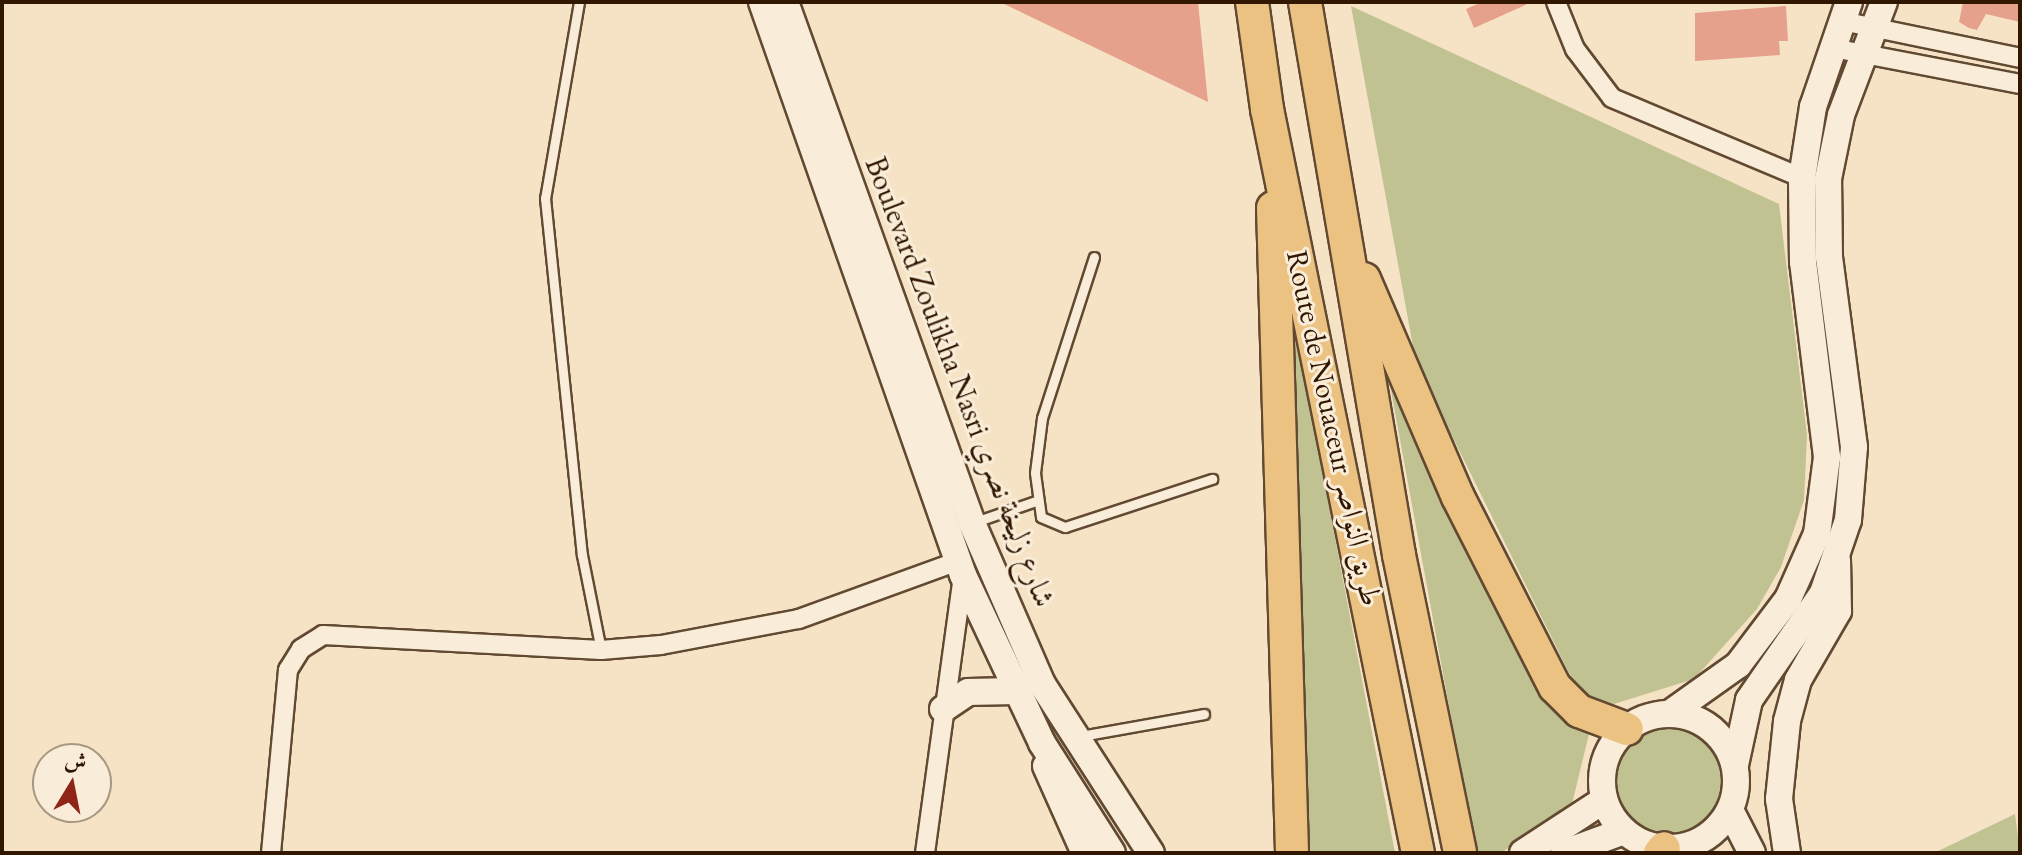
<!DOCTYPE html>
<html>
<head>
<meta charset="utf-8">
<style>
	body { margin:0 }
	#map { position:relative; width:2022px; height:855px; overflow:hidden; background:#f6e3c5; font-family:"EB Garamond",Amiri,serif }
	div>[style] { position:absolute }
	.green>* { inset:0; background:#c1c291 }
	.round { border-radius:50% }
	.building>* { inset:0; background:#e6a18c }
	.roads { filter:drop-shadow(2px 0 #624931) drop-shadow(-2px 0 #624931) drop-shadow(0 2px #624931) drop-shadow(0 -2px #624931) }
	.lane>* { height:9px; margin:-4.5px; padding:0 4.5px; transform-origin:4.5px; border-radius:4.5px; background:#f9edd9 }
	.street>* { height:18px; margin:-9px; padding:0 9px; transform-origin:9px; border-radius:9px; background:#f9edd9 }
	.secondary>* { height:26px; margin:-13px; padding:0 13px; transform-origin:13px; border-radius:13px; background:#f9edd9 }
	.secondary>.ring { margin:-13px; padding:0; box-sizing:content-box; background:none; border:26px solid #f9edd9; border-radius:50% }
	.highway>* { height:32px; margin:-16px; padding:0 16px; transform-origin:16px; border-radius:16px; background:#ebc282 }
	span { translate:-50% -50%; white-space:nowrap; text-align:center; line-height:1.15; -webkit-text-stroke:6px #f9edd9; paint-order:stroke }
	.street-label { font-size:30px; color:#311600 }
	.frame { position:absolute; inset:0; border:4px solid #311600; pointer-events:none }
	.north { position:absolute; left:32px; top:743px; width:80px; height:80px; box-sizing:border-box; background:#f9edd9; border:2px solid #a99782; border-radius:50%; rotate:10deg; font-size:22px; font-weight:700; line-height:32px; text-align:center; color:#311600 }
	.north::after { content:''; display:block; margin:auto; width:28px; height:36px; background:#8f2418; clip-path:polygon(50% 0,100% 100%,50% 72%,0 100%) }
</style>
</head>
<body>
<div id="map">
	<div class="green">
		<i style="clip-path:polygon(1351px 6px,1779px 204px,1807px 435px,1804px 500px,1781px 567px,1757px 609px,1694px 679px,1614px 704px,1582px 696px,1574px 683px,1416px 363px)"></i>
		<i style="clip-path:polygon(1289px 296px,1395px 853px,1306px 853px)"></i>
		<i style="clip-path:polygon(1387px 369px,1567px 720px,1589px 734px,1572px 804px,1501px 853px,1476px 853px)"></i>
		<i class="round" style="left:1615px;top:728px;width:108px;height:108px"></i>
		<i style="clip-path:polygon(2015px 814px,2020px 853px,1934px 853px)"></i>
	</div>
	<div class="building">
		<i style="clip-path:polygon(1000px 2px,1198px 2px,1208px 102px)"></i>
		<i style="clip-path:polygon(1482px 2px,1532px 2px,1474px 28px,1466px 9px)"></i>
		<i style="clip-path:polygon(1963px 2px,2020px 2px,2020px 22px,1986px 14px,1977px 30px,1969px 28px,1959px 22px)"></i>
		<i style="clip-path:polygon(1786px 6px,1788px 41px,1779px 41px,1780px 55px,1695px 61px,1695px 13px)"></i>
	</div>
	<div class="roads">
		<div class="lane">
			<i style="left:579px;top:2px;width:199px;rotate:99.8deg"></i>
			<i style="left:545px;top:198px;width:359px;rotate:84.1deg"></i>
			<i style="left:582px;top:555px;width:97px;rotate:78.7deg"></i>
			<i style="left:1094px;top:257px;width:169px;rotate:107.9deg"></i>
			<i style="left:1042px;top:418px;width:55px;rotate:97.3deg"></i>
			<i style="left:1035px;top:473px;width:44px;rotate:82.2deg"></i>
			<i style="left:1041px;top:517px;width:26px;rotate:23deg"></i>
			<i style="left:1065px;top:527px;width:155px;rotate:-18.1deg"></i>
			<i style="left:975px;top:522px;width:65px;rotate:-19deg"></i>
			<i style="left:1081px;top:736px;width:125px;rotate:-10.1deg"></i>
		</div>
		<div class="street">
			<i style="left:1556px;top:2px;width:51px;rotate:68deg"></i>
			<i style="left:1575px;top:49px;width:61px;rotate:52.9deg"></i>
			<i style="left:1612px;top:98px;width:206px;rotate:22.8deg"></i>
			<i style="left:1842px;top:21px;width:182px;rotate:11.7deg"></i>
			<i style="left:1833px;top:48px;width:190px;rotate:10.9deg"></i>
			<i style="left:271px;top:853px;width:184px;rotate:-84.7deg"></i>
			<i style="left:288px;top:670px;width:25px;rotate:-58deg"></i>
			<i style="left:301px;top:649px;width:26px;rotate:-32deg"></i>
			<i style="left:323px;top:635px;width:278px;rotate:3.1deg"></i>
			<i style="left:601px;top:650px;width:60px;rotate:-4.8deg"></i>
			<i style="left:661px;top:645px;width:140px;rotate:-10.7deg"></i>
			<i style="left:799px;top:619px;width:169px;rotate:-20deg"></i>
			<i style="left:925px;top:853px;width:281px;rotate:-82.2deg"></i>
		</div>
		<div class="secondary">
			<i style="left:762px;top:2px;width:607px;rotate:70.67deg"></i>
			<i style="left:963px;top:575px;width:186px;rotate:64.8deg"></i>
			<i style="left:1042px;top:743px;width:130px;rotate:57.5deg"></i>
			<i style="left:785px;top:2px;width:554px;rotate:70.26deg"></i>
			<i style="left:972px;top:523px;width:176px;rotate:66.5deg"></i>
			<i style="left:1042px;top:684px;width:201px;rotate:57.2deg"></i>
			<i style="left:943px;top:709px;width:30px;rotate:-34deg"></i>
			<i style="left:968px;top:692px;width:47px;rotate:-1.2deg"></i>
			<i class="ring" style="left:1602px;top:714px;width:108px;height:108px"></i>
			<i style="left:1669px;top:714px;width:85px;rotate:-35.4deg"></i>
			<i style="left:1738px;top:665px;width:83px;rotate:-52.9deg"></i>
			<i style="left:1788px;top:599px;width:71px;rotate:-66deg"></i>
			<i style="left:1817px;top:534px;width:78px;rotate:-82.6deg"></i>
			<i style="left:1827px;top:457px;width:196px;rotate:-97deg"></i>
			<i style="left:1803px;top:262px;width:84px;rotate:-90.7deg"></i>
			<i style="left:1802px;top:178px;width:72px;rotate:-81.2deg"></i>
			<i style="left:1813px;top:107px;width:111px;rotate:-71.1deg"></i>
			<i style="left:1735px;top:765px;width:66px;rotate:-77.8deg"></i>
			<i style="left:1749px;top:700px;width:130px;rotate:-55.3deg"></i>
			<i style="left:1823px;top:593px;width:77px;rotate:-71.1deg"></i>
			<i style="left:1848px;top:520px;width:73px;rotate:-85.3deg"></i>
			<i style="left:1854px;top:447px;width:192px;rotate:-97.5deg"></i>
			<i style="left:1829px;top:257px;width:78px;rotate:-90.7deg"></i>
			<i style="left:1828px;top:179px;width:65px;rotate:-78.5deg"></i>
			<i style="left:1841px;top:115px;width:121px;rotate:-69.2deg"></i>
			<i style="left:1046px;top:766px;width:95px;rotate:65.9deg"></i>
			<i style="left:1730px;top:810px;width:48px;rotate:62.9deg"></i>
			<i style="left:1523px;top:853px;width:97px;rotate:-33.2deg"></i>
			<i style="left:1564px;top:853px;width:64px;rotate:-20.1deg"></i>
			<i style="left:1787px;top:853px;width:55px;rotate:-98.4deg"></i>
			<i style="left:1779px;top:799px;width:78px;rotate:-84.1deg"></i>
			<i style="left:1787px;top:721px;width:42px;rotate:-75deg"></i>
			<i style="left:1798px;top:680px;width:80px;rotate:-59.9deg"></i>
			<i style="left:1838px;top:611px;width:51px;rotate:-91.1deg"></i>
		</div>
		<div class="highway">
			<i style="left:1252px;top:2px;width:108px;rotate:82deg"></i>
			<i style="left:1267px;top:109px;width:759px;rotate:78.53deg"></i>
			<i style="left:1305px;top:2px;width:561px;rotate:80.35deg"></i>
			<i style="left:1399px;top:555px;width:304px;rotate:78.4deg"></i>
			<i style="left:1273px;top:208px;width:645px;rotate:88.31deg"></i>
			<i style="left:1364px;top:279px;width:237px;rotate:66.7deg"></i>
			<i style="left:1458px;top:497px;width:213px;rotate:63deg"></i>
			<i style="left:1555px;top:687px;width:34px;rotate:45deg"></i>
			<i style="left:1579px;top:711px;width:51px;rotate:20.6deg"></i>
			<i style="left:1660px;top:853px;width:6px;rotate:-51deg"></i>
		</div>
	</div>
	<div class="street-label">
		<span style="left:960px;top:382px;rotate:69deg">Boulevard Zoulikha Nasri شارع زليخة نصري</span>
		<span style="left:1334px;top:428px;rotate:78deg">Route de Nouaceur طريق النواصر</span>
	</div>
	<div class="frame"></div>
	<div class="north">ش</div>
</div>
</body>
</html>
